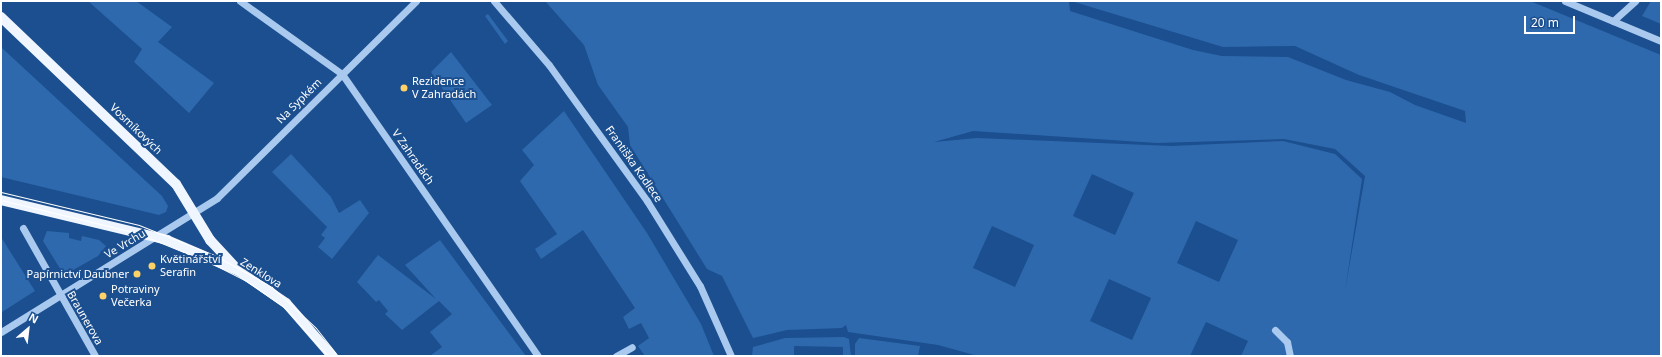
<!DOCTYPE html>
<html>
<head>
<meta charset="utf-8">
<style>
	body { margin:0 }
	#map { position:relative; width:1662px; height:357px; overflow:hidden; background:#1b4f8f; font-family:"Noto Sans",sans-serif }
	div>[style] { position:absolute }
	.green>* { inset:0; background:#2e69ad }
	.minor>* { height:7px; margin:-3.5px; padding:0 3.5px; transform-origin:3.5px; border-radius:3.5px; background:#a9c9ee }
	.major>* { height:10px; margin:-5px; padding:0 5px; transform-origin:5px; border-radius:5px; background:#f0f6ff }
	.tram>* { height:1px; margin:-0.5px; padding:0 0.5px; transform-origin:0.5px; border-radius:0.5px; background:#fff }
	.dots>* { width:11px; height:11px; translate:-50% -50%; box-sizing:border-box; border:2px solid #1b4f8f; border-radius:50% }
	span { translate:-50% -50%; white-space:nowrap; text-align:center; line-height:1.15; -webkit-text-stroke:4px #1b4f8f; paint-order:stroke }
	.poi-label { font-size:11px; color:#fff }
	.left { translate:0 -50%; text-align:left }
	.right { translate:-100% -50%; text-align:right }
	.street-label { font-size:11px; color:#fff }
	.frame { position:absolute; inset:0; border:2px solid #fff; pointer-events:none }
	.north { position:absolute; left:8px; top:309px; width:40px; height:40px; -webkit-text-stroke:3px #1b4f8f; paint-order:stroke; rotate:28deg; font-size:11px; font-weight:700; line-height:16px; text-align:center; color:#fff }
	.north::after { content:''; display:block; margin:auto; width:14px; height:18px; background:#fff; clip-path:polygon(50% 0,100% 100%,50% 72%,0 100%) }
	.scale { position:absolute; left:1524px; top:16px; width:51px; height:18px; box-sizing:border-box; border:2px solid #fff; border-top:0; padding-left:5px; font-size:12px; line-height:14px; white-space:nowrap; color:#fff; -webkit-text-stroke:3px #1b4f8f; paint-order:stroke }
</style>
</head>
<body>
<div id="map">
	<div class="green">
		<i style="clip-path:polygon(88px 1px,136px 1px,172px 27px,158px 42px,214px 83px,189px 113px,134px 62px,142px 49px)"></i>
		<i style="clip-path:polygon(evenodd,545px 1px,1069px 1px,1070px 11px,1193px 50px,1222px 56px,1288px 57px,1346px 80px,1390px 92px,1415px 105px,1466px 123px,1465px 111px,1359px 75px,1295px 46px,1223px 47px,1071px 1px,1530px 1px,1661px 55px,1661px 356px,1241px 356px,1248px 341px,1206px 322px,1190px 356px,978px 356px,938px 345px,848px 332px,846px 325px,842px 328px,787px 330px,753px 338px,722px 276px,707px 269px,630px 145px,628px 127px,598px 85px,584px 45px,545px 1px,973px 131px,1157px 143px,1284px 139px,1335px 149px,1365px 176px,1345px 291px,1362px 179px,1335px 154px,1283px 141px,1171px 146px,977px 138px,934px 142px,973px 131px,545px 1px,1092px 174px,1134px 193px,1115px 235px,1073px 216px,1092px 174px,545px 1px,1196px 221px,1238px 240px,1219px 282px,1177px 263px,1196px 221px,545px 1px,992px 226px,1034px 245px,1015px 287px,973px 268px,992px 226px,545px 1px,1109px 279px,1151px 298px,1132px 340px,1090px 321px,1109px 279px)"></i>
		<i style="clip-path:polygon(1651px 1px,1661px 1px,1661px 24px,1642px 16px)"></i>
		<i style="clip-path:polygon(488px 14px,508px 41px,505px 44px,485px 16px)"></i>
		<i style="clip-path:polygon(1px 47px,162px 196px,168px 206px,166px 212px,159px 215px,1px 177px)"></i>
		<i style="clip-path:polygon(451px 52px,492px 105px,466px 123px,431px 72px)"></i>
		<i style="clip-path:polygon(564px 111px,647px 233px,701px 324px,714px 356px,645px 356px,638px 346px,649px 338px,641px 323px,629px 329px,623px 317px,635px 308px,583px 230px,541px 259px,535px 249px,557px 234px,520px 181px,534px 165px,522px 150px)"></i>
		<i style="clip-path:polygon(291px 154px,331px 197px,339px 213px,360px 200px,369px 213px,332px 259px,318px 247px,325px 238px,321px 235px,327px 227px,272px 172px)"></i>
		<i style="clip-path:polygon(47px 231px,69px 233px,69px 238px,81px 241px,82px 236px,99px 240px,106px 246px,98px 256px,64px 275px,43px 241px)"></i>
		<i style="clip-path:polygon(1px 237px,35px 291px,2px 312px,1px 309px)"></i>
		<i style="clip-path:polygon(440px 240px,517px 344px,526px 356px,430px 356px,442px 347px,430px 332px,452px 314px,439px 301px,402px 330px,385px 314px,388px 311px,379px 300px,376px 302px,357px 282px,378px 255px,436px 299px,405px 265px)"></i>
		<i style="clip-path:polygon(844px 337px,849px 339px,851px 356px,843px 356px,843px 347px,794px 346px,794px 356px,752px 356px,753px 347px,785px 338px)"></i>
		<i style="clip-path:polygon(859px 338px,920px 346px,918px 356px,855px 356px,855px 344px)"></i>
	</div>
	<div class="minor">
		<i style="left:240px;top:1px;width:125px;rotate:35.6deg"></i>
		<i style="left:342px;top:74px;width:343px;rotate:55.2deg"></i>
		<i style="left:494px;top:1px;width:84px;rotate:49.3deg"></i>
		<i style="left:549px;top:65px;width:168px;rotate:54.2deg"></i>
		<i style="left:647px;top:201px;width:100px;rotate:58.1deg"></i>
		<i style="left:700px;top:286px;width:77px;rotate:66.1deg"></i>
		<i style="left:1565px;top:1px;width:104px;rotate:22.6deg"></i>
		<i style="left:1613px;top:21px;width:30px;rotate:-42deg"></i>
		<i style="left:23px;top:228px;width:147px;rotate:60.6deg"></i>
		<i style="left:1275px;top:330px;width:17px;rotate:45deg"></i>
		<i style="left:1287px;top:342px;width:14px;rotate:78deg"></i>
		<i style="left:1px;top:332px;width:254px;rotate:-31.8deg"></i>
		<i style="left:217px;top:198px;width:280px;rotate:-44.7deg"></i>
		<i style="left:616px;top:356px;width:18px;rotate:-29deg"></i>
	</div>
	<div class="major">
		<i style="left:1px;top:17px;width:242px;rotate:43.7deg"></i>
		<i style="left:176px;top:184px;width:66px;rotate:58.7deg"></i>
		<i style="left:210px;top:240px;width:38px;rotate:47deg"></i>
		<i style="left:1px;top:200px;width:171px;rotate:13.5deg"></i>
		<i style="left:167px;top:240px;width:78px;rotate:23.3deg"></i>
		<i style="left:239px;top:271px;width:57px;rotate:34.2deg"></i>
		<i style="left:286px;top:303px;width:70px;rotate:49deg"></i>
	</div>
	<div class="tram">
		<i style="left:1px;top:192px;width:142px;rotate:13.4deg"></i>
		<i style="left:139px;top:225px;width:83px;rotate:21.9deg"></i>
		<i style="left:216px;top:256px;width:64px;rotate:29deg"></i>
		<i style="left:272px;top:287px;width:60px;rotate:43deg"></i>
		<i style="left:316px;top:328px;width:36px;rotate:52deg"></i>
		<i style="left:1px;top:200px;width:140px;rotate:13.6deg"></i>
		<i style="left:137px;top:233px;width:82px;rotate:22.2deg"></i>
		<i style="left:213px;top:264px;width:36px;rotate:27deg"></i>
		<i style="left:245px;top:280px;width:49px;rotate:35deg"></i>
		<i style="left:285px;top:308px;width:64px;rotate:48.1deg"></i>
	</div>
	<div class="dots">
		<i style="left:404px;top:88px;background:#ffd166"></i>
		<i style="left:152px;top:266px;background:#ffd166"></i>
		<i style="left:137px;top:274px;background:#ffd166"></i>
		<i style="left:103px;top:296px;background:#ffd166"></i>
	</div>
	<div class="poi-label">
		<span class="left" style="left:412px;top:88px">Rezidence<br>V Zahradách</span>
		<span class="left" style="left:160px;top:266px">Květinářství<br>Serafin</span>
		<span class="right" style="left:129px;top:274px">Papírnictví Daubner</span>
		<span class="left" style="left:111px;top:296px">Potraviny<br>Večerka</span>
	</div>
	<div class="street-label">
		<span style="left:299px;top:101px;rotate:-45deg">Na Sypkém</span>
		<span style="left:136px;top:129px;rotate:44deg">Vosmíkových</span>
		<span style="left:413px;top:157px;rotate:55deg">V Zahradách</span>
		<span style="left:634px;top:164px;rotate:55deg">Františka Kadlece</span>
		<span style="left:125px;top:244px;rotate:-31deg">Ve Vrchu</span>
		<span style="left:261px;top:273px;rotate:32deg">Zenklova</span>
		<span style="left:85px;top:318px;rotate:60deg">Braunerova</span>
	</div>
	<div class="frame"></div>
	<div class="north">N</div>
	<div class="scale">20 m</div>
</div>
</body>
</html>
